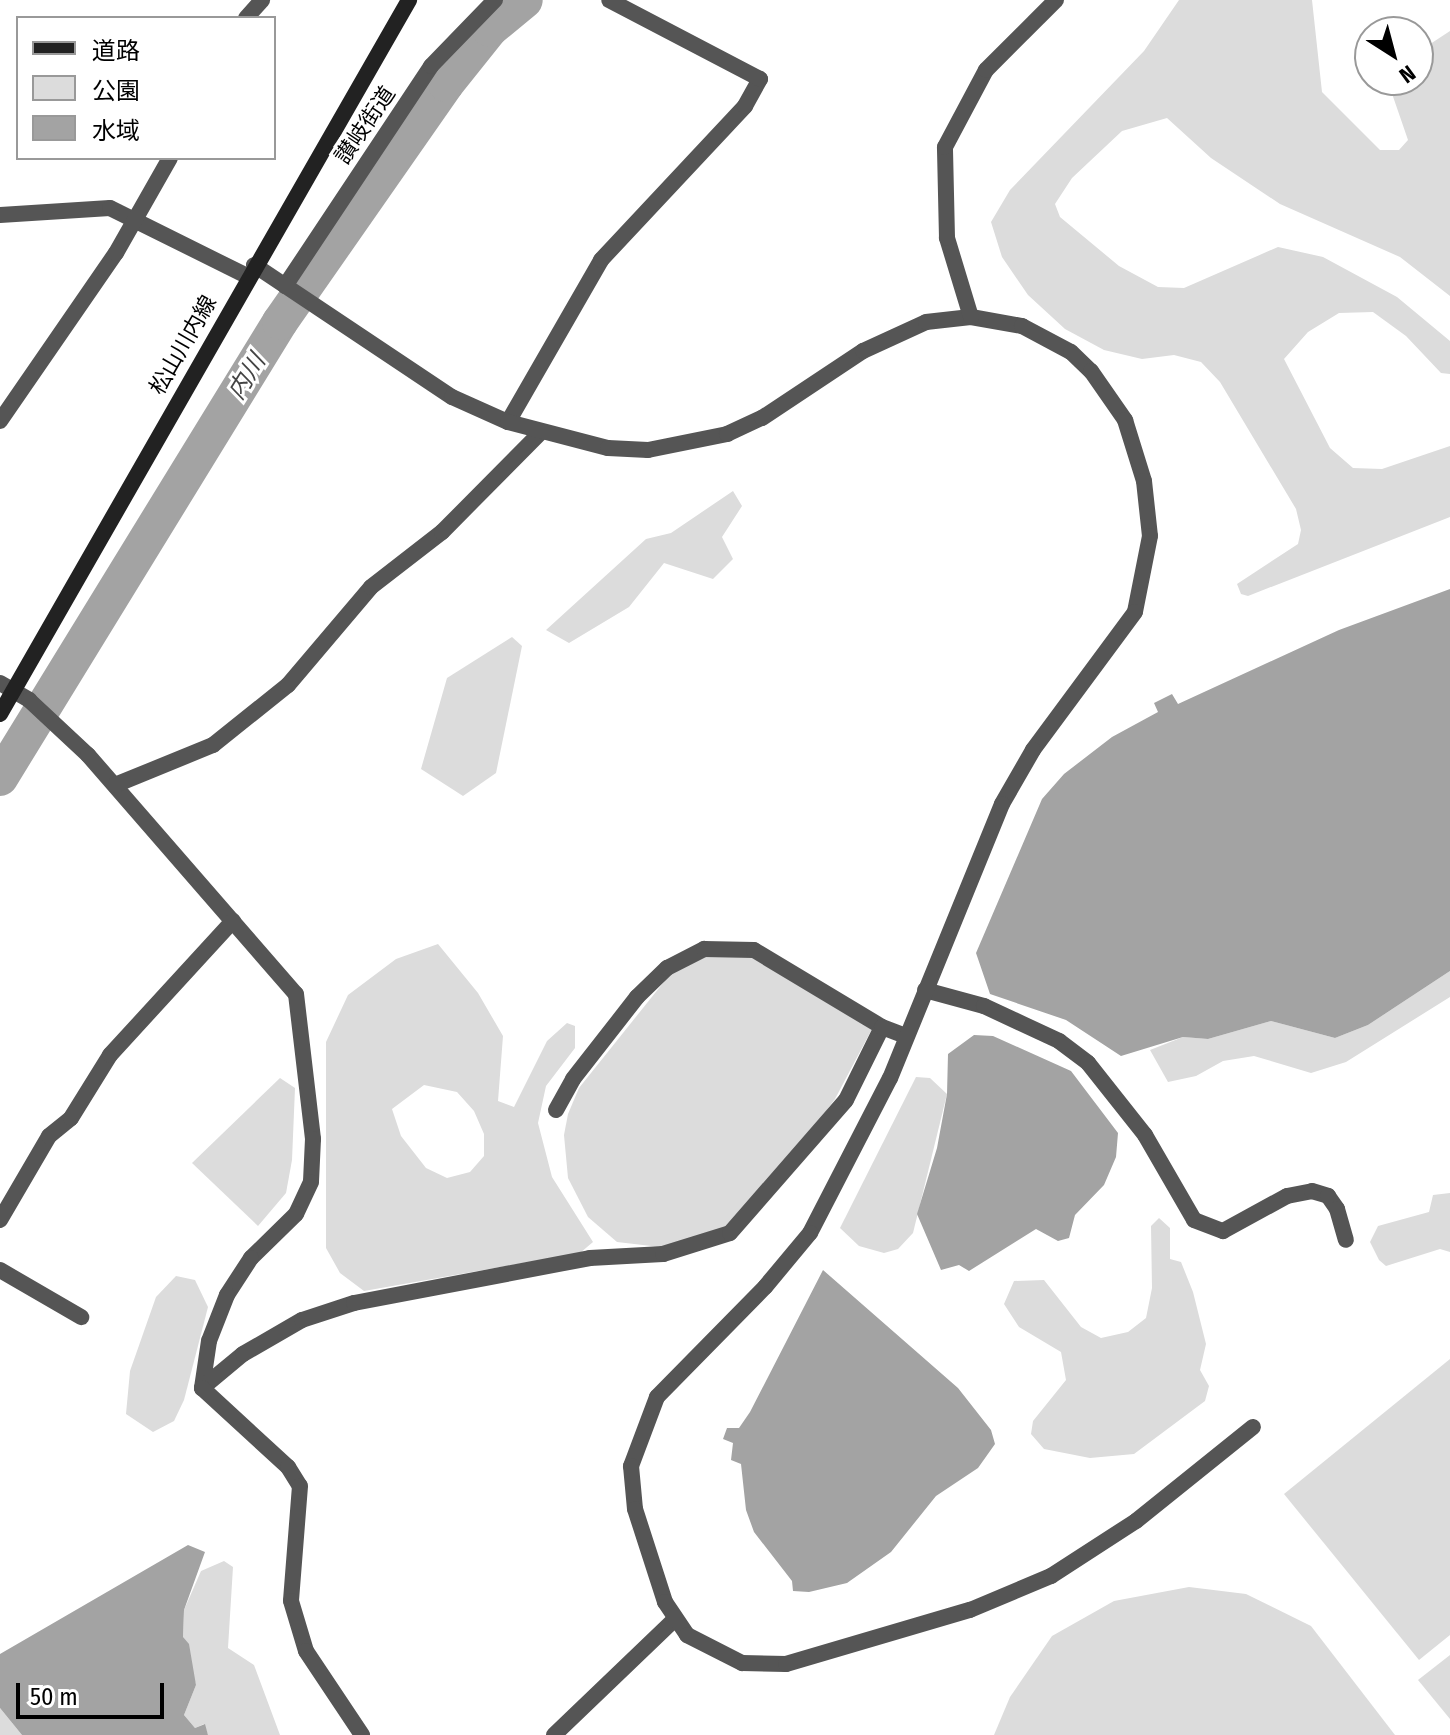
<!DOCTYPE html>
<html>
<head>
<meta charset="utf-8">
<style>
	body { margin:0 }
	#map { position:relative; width:1450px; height:1735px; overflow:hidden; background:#fff; font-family:"Fira Sans Condensed","Noto Sans JP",sans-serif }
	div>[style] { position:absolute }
	.green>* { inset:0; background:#dcdcdc }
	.water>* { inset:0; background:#a3a3a3 }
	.river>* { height:36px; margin:-18px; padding:0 18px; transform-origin:18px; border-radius:18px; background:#a3a3a3 }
	.minor>* { height:16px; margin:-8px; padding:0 8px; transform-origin:8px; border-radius:8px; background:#555 }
	.tertiary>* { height:16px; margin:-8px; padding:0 8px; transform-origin:8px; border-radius:8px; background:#555 }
	.secondary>* { height:16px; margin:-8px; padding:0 8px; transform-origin:8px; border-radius:8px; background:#222 }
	span { translate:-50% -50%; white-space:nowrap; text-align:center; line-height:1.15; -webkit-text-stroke:6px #fff; paint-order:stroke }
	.street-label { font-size:22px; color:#000 }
	.water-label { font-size:24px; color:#444; font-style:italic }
	.legend { position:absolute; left:16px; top:16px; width:260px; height:144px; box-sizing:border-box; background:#fff; border:2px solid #999; margin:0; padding:10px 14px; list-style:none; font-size:24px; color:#000 }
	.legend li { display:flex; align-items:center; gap:16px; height:40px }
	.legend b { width:40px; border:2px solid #999 }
	.north { position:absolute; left:1354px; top:16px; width:80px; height:80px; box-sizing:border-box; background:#fff; border:2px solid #999; border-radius:50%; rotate:144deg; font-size:22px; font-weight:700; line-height:32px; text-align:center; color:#000 }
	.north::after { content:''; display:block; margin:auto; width:28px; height:36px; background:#000; clip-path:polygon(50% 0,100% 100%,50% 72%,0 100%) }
	.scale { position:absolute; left:16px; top:1683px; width:148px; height:36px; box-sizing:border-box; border:4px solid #000; border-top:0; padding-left:10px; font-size:24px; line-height:28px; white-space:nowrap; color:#000; -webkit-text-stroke:6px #fff; paint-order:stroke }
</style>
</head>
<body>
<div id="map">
	<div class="green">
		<i style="clip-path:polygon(1179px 0,1312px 0,1322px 92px,1380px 150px,1399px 150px,1408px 140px,1388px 82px,1418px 80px,1418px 52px,1450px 31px,1450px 296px,1400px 257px,1280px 204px,1211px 158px,1167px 118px,1122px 131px,1072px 178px,1055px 204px,1060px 217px,1119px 266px,1158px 287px,1184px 288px,1278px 247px,1323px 257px,1397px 297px,1450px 341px,1450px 374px,1441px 373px,1406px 336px,1373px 312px,1339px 313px,1308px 332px,1284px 359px,1330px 448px,1353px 468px,1382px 469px,1450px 446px,1450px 517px,1248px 596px,1241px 594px,1237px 584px,1298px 544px,1301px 530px,1296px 509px,1220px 382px,1201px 362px,1174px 355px,1142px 359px,1104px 350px,1065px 329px,1028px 295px,1002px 257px,991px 222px,1010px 190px,1144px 51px)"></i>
		<i style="clip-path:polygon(733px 491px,742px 506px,722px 537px,733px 559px,713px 579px,664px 563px,629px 607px,569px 643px,546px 630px,646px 539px,671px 533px)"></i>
		<i style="clip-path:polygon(512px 637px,522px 646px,496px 773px,463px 796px,421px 769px,447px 678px)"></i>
		<i style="clip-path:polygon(evenodd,438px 944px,478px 993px,503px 1036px,498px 1101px,514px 1107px,547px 1041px,567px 1023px,575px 1026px,575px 1048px,546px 1086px,538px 1123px,552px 1177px,593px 1242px,580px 1253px,364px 1291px,340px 1273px,326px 1248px,326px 1042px,348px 995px,396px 959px,438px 944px,424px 1085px,457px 1092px,474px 1111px,484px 1134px,484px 1156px,470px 1172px,447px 1178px,426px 1168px,401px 1136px,392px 1109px,424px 1085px)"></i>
		<i style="clip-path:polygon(720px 953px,748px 955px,873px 1027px,835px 1099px,803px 1142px,725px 1229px,660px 1247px,617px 1242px,588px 1217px,568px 1178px,564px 1135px,568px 1114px,579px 1088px,671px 973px,695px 959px)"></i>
		<i style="clip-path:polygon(1450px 971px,1450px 997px,1346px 1062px,1311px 1073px,1254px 1056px,1223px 1061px,1196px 1076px,1168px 1082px,1150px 1050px,1183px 1037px,1208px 1039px,1271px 1021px,1335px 1038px,1368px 1025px)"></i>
		<i style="clip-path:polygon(916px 1077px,930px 1078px,947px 1094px,913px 1233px,898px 1249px,884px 1253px,859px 1246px,840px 1228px)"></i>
		<i style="clip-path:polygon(280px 1078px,295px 1088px,292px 1160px,286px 1193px,258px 1226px,192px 1163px)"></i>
		<i style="clip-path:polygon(1450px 1193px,1450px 1252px,1440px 1249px,1386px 1266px,1379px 1260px,1370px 1242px,1378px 1226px,1429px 1212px,1433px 1195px)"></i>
		<i style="clip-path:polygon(1159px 1218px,1170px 1228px,1170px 1259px,1181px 1262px,1193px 1292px,1206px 1344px,1200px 1370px,1209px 1386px,1205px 1401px,1134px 1454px,1090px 1458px,1044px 1449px,1031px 1434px,1033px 1421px,1066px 1380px,1061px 1352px,1019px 1327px,1004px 1304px,1014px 1281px,1044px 1280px,1081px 1327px,1101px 1338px,1128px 1332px,1146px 1318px,1152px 1288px,1151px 1226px)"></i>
		<i style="clip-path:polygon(176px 1276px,195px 1280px,208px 1307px,184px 1400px,174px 1421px,153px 1432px,126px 1414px,130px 1371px,156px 1297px)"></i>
		<i style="clip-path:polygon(1450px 1359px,1450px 1635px,1419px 1660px,1284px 1494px)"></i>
		<i style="clip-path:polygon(224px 1561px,233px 1567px,228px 1648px,254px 1665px,280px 1735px,208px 1735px,204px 1724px,195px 1728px,184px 1715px,196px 1685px,183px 1637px,184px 1610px,201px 1571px)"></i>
		<i style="clip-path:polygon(1189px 1587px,1246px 1594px,1311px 1626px,1395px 1735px,994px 1735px,1010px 1697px,1052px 1636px,1114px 1601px)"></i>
		<i style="clip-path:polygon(1450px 1655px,1450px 1719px,1418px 1680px)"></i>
		<i style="clip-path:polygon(0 1708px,22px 1735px,0 1735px)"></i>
	</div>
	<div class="water">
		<i style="clip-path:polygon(1450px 589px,1450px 971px,1368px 1025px,1335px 1038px,1271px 1021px,1208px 1039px,1183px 1037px,1121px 1056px,1066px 1020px,990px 994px,976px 953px,1042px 799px,1064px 774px,1112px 737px,1158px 712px,1154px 703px,1172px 694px,1178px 704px,1339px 630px)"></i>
		<i style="clip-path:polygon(974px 1035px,993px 1036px,1071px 1071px,1118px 1133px,1116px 1157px,1104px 1185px,1075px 1215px,1069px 1238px,1058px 1241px,1036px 1229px,969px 1271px,959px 1265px,941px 1270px,917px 1214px,937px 1148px,947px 1094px,948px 1054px)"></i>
		<i style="clip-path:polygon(823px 1270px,958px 1388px,991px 1430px,995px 1444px,978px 1468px,936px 1496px,891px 1552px,847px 1583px,809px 1592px,793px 1591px,792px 1581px,754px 1532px,746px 1510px,741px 1464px,731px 1460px,733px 1443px,723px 1439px,727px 1428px,739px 1428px,750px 1412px)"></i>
		<i style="clip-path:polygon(188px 1545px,205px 1552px,184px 1610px,183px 1637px,189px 1644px,196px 1685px,184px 1715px,195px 1728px,205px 1724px,208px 1735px,22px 1735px,0 1708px,0 1654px)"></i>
	</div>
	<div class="river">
		<i style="left:0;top:778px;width:535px;rotate:-58.45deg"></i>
		<i style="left:280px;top:322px;width:290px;rotate:-55.1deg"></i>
		<i style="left:446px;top:84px;width:70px;rotate:-51.3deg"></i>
		<i style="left:490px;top:29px;width:45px;rotate:-39.6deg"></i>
	</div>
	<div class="minor">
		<i style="left:246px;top:18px;width:24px;rotate:-48deg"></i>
		<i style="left:0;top:215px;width:110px;rotate:-3.6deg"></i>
		<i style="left:110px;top:208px;width:153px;rotate:26.4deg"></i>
		<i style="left:285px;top:286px;width:264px;rotate:-56.4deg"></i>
		<i style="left:431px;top:66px;width:92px;rotate:-45.9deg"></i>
		<i style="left:0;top:421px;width:204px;rotate:-55.4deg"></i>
		<i style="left:116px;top:253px;width:109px;rotate:-60.4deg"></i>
		<i style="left:508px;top:422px;width:187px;rotate:-60.1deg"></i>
		<i style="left:601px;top:260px;width:211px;rotate:-46.9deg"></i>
		<i style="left:745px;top:106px;width:31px;rotate:-61deg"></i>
		<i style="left:760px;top:79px;width:170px;rotate:-152.4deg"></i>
		<i style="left:0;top:683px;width:34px;rotate:30deg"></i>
		<i style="left:29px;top:700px;width:81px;rotate:43deg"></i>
		<i style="left:88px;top:755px;width:317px;rotate:49deg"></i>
		<i style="left:296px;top:994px;width:146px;rotate:83.3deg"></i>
		<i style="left:313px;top:1139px;width:43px;rotate:92.7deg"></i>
		<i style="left:311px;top:1182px;width:35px;rotate:115deg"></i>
		<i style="left:296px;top:1214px;width:63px;rotate:135.6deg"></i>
		<i style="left:251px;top:1258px;width:44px;rotate:123deg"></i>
		<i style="left:227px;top:1295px;width:49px;rotate:111.4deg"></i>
		<i style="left:209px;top:1341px;width:48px;rotate:98.5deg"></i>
		<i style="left:115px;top:785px;width:106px;rotate:-22.2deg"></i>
		<i style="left:213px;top:745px;width:96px;rotate:-38.7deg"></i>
		<i style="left:288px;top:685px;width:128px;rotate:-49.7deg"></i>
		<i style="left:371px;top:587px;width:90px;rotate:-37.8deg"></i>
		<i style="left:442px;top:532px;width:141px;rotate:-45.3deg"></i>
		<i style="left:925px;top:990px;width:61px;rotate:15.2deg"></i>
		<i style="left:984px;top:1006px;width:83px;rotate:25deg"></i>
		<i style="left:1059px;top:1041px;width:36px;rotate:37deg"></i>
		<i style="left:1088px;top:1063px;width:92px;rotate:51.6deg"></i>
		<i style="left:1145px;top:1135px;width:98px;rotate:60deg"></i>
		<i style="left:1194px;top:1220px;width:31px;rotate:21deg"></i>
		<i style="left:1223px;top:1231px;width:73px;rotate:-28.7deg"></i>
		<i style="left:1287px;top:1196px;width:25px;rotate:-11deg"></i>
		<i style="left:1312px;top:1191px;width:17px;rotate:17deg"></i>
		<i style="left:1328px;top:1196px;width:16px;rotate:55deg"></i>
		<i style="left:1337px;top:1209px;width:32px;rotate:74deg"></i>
		<i style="left:556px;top:1110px;width:35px;rotate:-61deg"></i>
		<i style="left:573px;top:1079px;width:104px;rotate:-52deg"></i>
		<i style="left:637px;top:997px;width:42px;rotate:-44deg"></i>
		<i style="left:667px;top:968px;width:42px;rotate:-27.2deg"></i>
		<i style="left:704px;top:949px;width:50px;rotate:1.1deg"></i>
		<i style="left:754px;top:950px;width:149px;rotate:31deg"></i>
		<i style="left:0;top:1220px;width:97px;rotate:-59.7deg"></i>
		<i style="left:49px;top:1136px;width:28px;rotate:-39deg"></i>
		<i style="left:71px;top:1118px;width:74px;rotate:-58.2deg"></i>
		<i style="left:110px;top:1055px;width:182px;rotate:-47.5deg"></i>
		<i style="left:0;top:1270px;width:94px;rotate:30.1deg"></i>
		<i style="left:202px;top:1388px;width:53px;rotate:-39.7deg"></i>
		<i style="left:243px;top:1354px;width:68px;rotate:-30deg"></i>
		<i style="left:302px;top:1320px;width:55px;rotate:-18.1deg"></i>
		<i style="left:354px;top:1303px;width:240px;rotate:-10.8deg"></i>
		<i style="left:590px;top:1258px;width:73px;rotate:-3.1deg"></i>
		<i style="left:663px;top:1254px;width:70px;rotate:-17.4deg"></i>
		<i style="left:730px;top:1233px;width:176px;rotate:-48.9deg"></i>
		<i style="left:846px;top:1100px;width:81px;rotate:-63.7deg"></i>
		<i style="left:882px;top:1027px;width:26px;rotate:21deg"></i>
		<i style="left:202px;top:1388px;width:117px;rotate:42.6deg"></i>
		<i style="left:288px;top:1467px;width:22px;rotate:58deg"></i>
		<i style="left:300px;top:1486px;width:115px;rotate:94.5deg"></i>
		<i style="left:291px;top:1601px;width:52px;rotate:73.3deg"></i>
		<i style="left:306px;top:1651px;width:101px;rotate:56.3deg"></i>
		<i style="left:554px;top:1735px;width:168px;rotate:-43.8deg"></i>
	</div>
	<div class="tertiary">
		<i style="left:254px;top:265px;width:238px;rotate:33.7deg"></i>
		<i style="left:452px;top:397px;width:61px;rotate:24.1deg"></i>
		<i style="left:508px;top:422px;width:103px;rotate:14.6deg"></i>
		<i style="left:608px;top:448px;width:40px;rotate:2.9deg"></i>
		<i style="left:648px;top:450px;width:81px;rotate:-11.4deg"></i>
		<i style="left:727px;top:434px;width:38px;rotate:-25deg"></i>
		<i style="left:762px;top:418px;width:121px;rotate:-33.6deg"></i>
		<i style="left:863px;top:351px;width:69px;rotate:-24.7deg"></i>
		<i style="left:926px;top:322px;width:45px;rotate:-6.3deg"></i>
		<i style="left:971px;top:317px;width:52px;rotate:10deg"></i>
		<i style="left:1022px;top:326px;width:55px;rotate:28deg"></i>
		<i style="left:1071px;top:352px;width:28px;rotate:44deg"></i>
		<i style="left:1091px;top:371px;width:60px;rotate:55.2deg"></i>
		<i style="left:1125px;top:420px;width:64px;rotate:72.7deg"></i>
		<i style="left:1144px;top:481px;width:55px;rotate:83.8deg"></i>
		<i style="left:1150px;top:536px;width:77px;rotate:101.2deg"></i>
		<i style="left:1135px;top:612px;width:172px;rotate:126.5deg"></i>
		<i style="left:1033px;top:750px;width:62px;rotate:119.9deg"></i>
		<i style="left:1002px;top:804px;width:296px;rotate:112.2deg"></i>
		<i style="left:890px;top:1078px;width:174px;rotate:117.3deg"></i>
		<i style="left:810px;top:1233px;width:70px;rotate:129.8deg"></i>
		<i style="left:765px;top:1287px;width:154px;rotate:134.5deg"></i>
		<i style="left:657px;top:1397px;width:74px;rotate:110.6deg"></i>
		<i style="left:631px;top:1466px;width:43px;rotate:84.7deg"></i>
		<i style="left:635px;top:1509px;width:98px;rotate:72.1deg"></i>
		<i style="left:665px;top:1602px;width:40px;rotate:56deg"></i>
		<i style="left:687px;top:1635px;width:62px;rotate:27deg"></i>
		<i style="left:742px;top:1663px;width:44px;rotate:1.3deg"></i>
		<i style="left:786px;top:1664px;width:192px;rotate:-16.4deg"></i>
		<i style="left:970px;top:1610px;width:88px;rotate:-22.8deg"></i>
		<i style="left:1051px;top:1576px;width:101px;rotate:-32.9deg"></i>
		<i style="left:1136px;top:1521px;width:150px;rotate:-38.8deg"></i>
		<i style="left:971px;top:317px;width:83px;rotate:-106.9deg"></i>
		<i style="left:947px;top:238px;width:91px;rotate:-91.3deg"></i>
		<i style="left:945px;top:147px;width:87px;rotate:-62deg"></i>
		<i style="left:986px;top:70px;width:99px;rotate:-45deg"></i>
	</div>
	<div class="secondary">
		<i style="left:0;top:714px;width:823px;rotate:-60.19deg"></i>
	</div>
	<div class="street-label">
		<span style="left:365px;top:125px;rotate:-56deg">讃岐街道</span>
		<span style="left:183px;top:345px;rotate:-60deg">松山川内線</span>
	</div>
	<div class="water-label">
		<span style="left:247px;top:377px;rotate:-58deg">内川</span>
	</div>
	<ul class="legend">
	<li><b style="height:10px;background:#222"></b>道路</li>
	<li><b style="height:22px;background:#dcdcdc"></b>公園</li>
	<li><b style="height:22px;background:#a3a3a3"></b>水域</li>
	</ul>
	<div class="north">N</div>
	<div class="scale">50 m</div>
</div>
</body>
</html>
